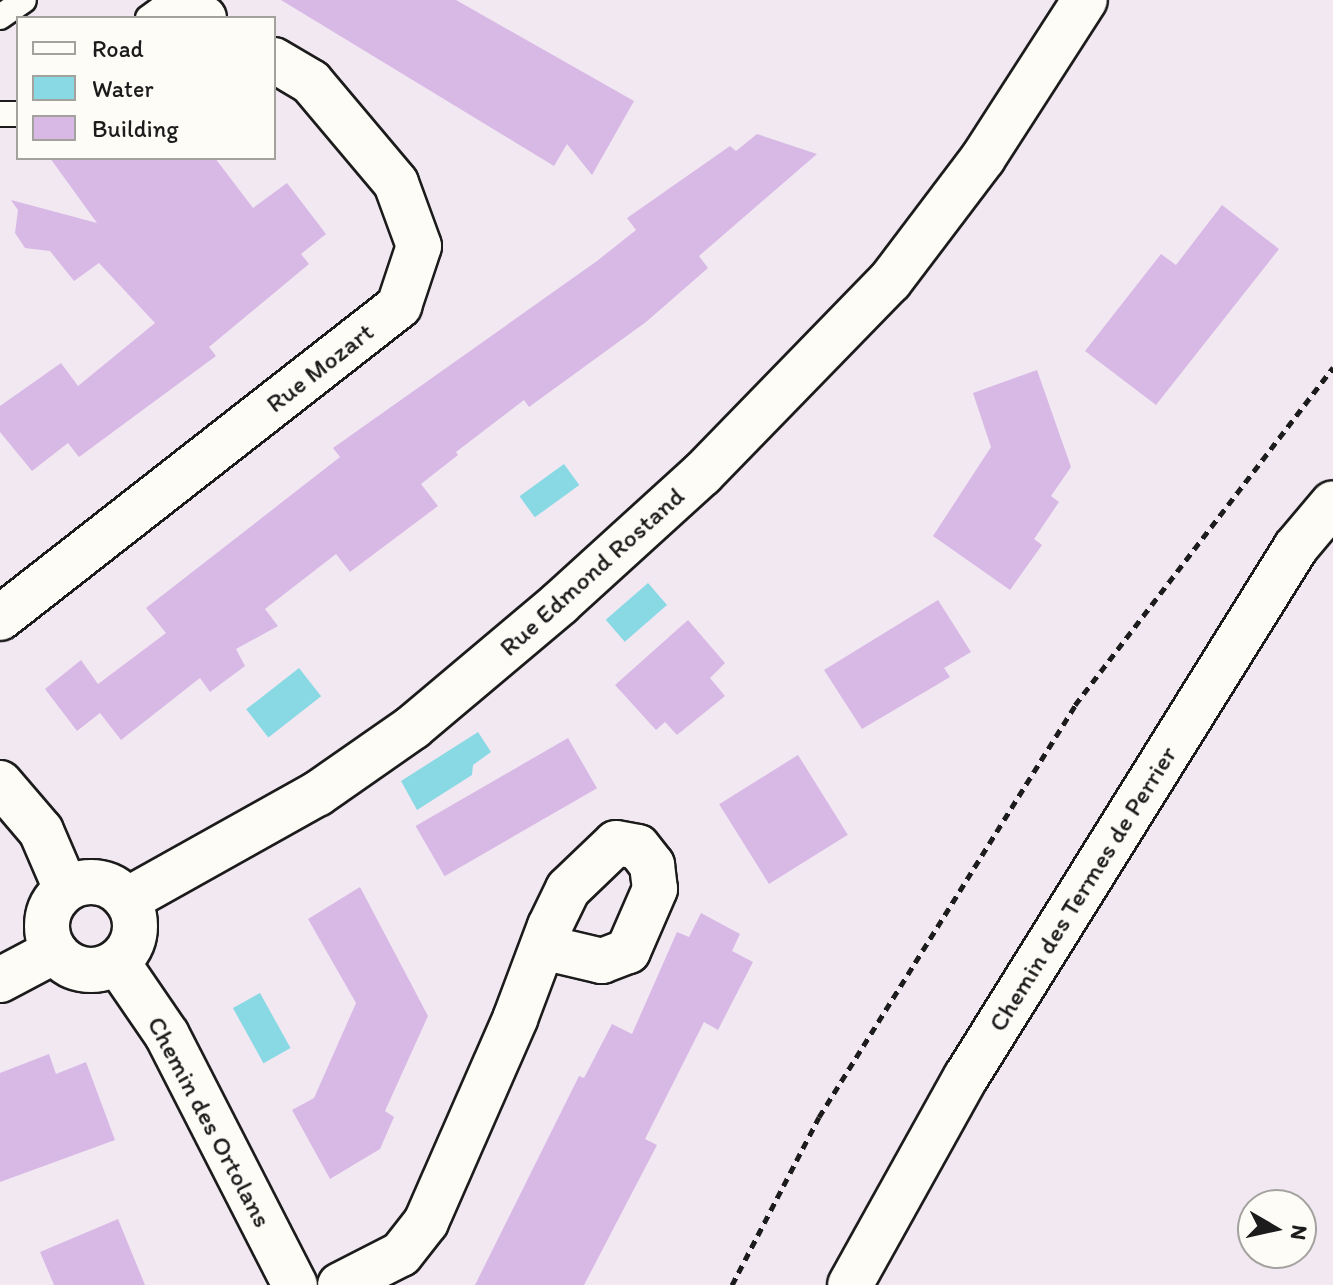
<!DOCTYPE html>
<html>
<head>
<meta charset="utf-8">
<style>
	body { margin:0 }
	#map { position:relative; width:1333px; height:1285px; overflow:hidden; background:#f2e8f2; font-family:Itim,sans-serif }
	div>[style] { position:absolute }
	.water>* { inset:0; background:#89d9e5; transform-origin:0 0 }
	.building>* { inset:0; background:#d8b9e6; transform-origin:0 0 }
	.path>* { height:5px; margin-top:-2.5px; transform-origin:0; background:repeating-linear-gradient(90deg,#1c1c1c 0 8px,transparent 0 14px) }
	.roads { filter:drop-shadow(2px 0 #1c1c1c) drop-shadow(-2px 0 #1c1c1c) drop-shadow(0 2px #1c1c1c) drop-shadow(0 -2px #1c1c1c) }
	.service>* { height:24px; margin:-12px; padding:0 12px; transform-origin:12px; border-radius:12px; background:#fdfcf7 }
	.minor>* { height:44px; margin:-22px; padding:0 22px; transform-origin:22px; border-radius:22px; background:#fdfcf7 }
	.tertiary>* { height:44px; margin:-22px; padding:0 22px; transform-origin:22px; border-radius:22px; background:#fdfcf7 }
	.tertiary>.ring { margin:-22px; padding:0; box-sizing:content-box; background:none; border:44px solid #fdfcf7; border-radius:50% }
	span { translate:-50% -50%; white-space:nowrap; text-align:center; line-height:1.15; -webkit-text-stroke:6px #fdfcf7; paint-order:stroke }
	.street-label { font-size:26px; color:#1c1c1c }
	.legend { position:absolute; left:16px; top:16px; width:260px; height:144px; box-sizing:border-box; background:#fdfcf7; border:2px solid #a3a29f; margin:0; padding:10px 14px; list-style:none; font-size:24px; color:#1c1c1c }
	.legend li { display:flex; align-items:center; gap:16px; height:40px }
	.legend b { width:40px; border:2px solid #a3a29f }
	.north { position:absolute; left:1237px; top:1189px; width:80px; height:80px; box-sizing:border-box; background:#fdfcf7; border:2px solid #a3a29f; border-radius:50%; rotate:99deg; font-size:22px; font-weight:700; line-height:32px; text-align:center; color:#1c1c1c }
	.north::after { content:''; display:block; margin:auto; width:28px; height:36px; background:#1c1c1c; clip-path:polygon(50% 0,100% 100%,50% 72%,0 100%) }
</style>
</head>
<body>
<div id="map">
	<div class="water">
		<i style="left:564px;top:464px;width:26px;height:55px;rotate:54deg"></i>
		<i style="left:648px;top:583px;width:29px;height:56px;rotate:49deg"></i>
		<i style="left:299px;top:668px;width:36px;height:67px;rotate:52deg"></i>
		<i style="clip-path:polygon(478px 732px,491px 752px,473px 765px,472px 775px,417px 810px,401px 781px)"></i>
		<i style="left:260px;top:993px;width:63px;height:31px;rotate:61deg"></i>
	</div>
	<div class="building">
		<i style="clip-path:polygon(281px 0,456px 0,634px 101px,592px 175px,567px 144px,554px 166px)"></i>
		<i style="clip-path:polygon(757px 134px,817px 154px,699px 256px,708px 268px,646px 322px,529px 407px,524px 400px,456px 452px,458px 455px,421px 484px,438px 506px,350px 572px,336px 554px,265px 609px,278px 626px,236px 649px,245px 666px,210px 692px,200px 678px,121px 740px,100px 713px,77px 731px,45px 689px,81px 660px,98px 684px,166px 633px,146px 608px,340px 457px,333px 448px,597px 261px,636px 230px,627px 218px,730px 146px,736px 151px)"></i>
		<i style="clip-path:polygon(50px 158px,215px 158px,253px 208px,287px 183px,326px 234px,301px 254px,309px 264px,209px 347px,216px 356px,79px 457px,68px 443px,32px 471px,0 432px,0 406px,61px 363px,78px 386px,155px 323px,99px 263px,74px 281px,50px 251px,25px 248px,15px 233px,18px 210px,11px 200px,97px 223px)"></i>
		<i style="clip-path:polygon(1222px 205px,1279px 249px,1156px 405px,1085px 351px,1161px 254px,1176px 265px)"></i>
		<i style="clip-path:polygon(1037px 370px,1071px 467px,1051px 496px,1059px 502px,1034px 539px,1042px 545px,1010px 590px,933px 536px,991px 447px,973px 393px)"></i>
		<i style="clip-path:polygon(938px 600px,971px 652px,944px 668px,950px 677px,862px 729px,824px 670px)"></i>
		<i style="clip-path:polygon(688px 620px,725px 663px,710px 678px,725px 696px,677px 735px,665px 722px,656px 730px,615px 685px)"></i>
		<i style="left:568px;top:738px;width:58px;height:176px;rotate:60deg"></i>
		<i style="left:798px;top:755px;width:94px;height:93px;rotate:58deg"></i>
		<i style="clip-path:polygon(360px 887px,428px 1016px,385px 1111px,394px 1117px,380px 1149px,330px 1179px,292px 1110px,314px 1098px,356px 1003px,308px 919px)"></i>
		<i style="clip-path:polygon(701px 913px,740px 934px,732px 951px,753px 962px,718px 1030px,704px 1022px,645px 1139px,657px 1145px,584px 1285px,475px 1285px,579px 1076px,584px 1078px,612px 1024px,632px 1034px,677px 932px,689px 937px)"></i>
		<i style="clip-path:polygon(49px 1054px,56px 1074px,86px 1062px,115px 1140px,0 1182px,0 1073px)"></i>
		<i style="clip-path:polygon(118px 1219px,145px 1285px,54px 1285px,40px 1252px)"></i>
	</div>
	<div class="path">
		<i style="left:732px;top:1285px;width:189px;rotate:-62.6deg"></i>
		<i style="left:819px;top:1117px;width:485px;rotate:-58.1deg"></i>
		<i style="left:1075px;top:705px;width:425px;rotate:-52.6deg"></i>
	</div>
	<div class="roads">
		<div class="service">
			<i style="left:0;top:17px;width:29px;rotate:-35deg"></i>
			<i style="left:148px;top:18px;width:31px;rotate:-36deg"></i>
			<i style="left:0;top:114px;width:18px"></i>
		</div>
		<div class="minor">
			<i style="left:174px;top:0;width:35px;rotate:31deg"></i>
			<i style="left:0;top:618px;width:507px;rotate:-38.02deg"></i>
			<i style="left:399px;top:306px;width:63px;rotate:-71.6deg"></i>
			<i style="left:419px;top:246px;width:67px;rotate:-110.1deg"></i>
			<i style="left:396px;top:183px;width:132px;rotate:-130.1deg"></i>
			<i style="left:311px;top:82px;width:43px;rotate:-149.3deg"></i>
			<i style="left:0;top:783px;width:63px;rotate:49.5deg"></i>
			<i style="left:41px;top:831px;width:63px;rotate:66.7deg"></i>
			<i style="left:117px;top:962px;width:88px;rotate:55.6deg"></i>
			<i style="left:167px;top:1035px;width:281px;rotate:62.9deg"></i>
			<i style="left:340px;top:1285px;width:68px;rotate:-26.9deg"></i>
			<i style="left:401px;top:1254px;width:41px;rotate:-52deg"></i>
			<i style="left:426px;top:1222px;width:222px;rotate:-66.3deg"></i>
			<i style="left:515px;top:1019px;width:99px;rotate:-69.4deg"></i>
			<i style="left:550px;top:926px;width:41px;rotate:-64.1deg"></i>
			<i style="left:568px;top:889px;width:66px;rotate:-43.8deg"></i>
			<i style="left:616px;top:843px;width:22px;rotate:10deg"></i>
			<i style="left:638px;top:847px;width:23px;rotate:52deg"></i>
			<i style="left:652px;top:865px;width:24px;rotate:83deg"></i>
			<i style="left:655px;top:889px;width:68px;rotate:113.5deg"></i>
			<i style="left:628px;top:951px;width:28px;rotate:159deg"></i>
			<i style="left:602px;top:961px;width:61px;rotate:-166.7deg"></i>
			<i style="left:850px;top:1285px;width:238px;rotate:-60.9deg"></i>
			<i style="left:966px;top:1077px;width:624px;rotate:-58.09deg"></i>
			<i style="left:1296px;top:547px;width:57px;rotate:-49.9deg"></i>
		</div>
		<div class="tertiary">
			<i class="ring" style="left:47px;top:882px;width:44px;height:44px"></i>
			<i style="left:127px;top:900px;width:218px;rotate:-29.2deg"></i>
			<i style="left:317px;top:794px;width:117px;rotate:-34.9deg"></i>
			<i style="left:413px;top:727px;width:192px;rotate:-40.1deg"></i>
			<i style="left:560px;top:603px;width:192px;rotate:-42.3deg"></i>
			<i style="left:702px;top:474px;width:269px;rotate:-45.8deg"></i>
			<i style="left:890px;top:281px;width:154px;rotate:-52.9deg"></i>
			<i style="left:983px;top:158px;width:188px;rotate:-57.2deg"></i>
			<i style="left:0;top:980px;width:62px;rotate:-27.8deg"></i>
		</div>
	</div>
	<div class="street-label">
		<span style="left:320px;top:368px;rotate:-38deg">Rue Mozart</span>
		<span style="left:592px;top:572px;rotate:-42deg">Rue Edmond Rostand</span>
		<span style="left:1083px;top:889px;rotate:-58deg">Chemin des Termes de Perrier</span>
		<span style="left:209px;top:1122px;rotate:62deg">Chemin des Ortolans</span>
	</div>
	<ul class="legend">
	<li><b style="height:10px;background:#fdfcf7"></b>Road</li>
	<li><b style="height:22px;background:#89d9e5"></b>Water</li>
	<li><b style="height:22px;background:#d8b9e6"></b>Building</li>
	</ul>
	<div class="north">N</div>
</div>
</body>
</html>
